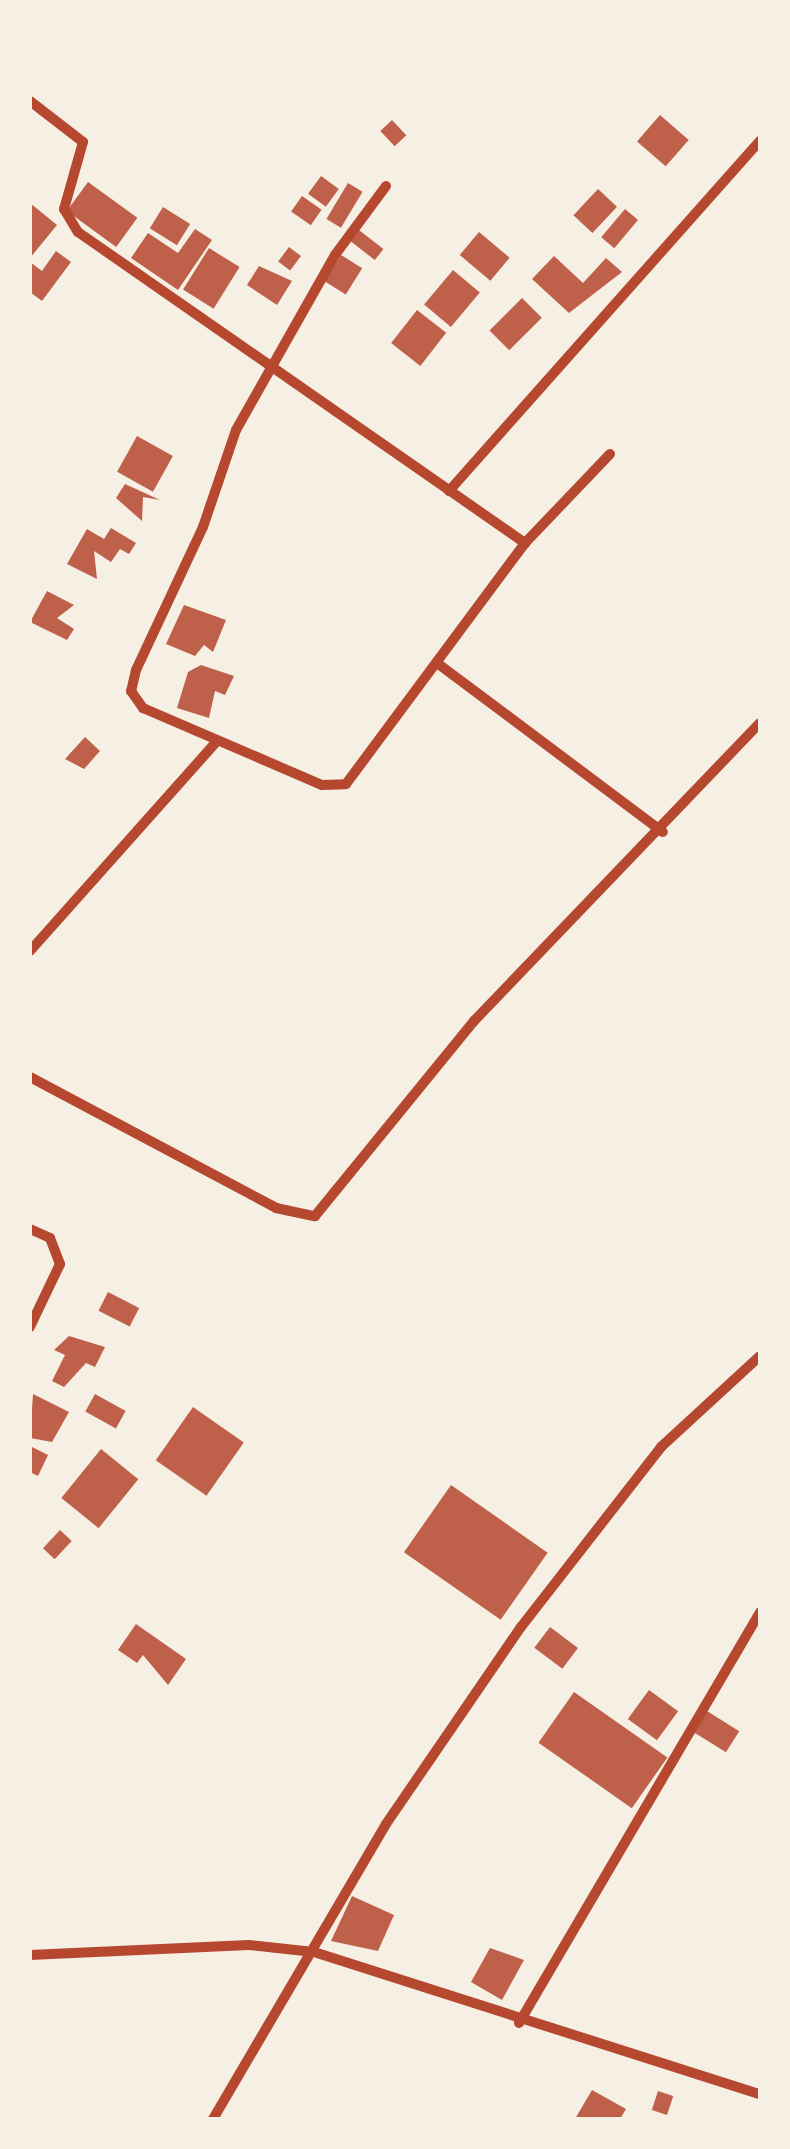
<!DOCTYPE html>
<html>
<head>
<meta charset="utf-8">
<style>
	body { margin:0 }
	#map { position:relative; width:790px; height:2149px; overflow:hidden; background:#f6efe4; font-family:Montserrat,sans-serif }
	div>[style] { position:absolute }
	.building>* { inset:0; background:#bf614a; transform-origin:0 0 }
	.minor>* { height:10px; margin:-5px; padding:0 5px; transform-origin:5px; border-radius:5px; background:#b5482f }
	span { translate:-50% -50%; white-space:nowrap; text-align:center; line-height:1.15; -webkit-text-stroke:9px #f6efe4; paint-order:stroke }
	.frame { position:absolute; inset:0; border:32px solid #f6efe4; pointer-events:none }
</style>
</head>
<body>
<div id="map">
	<div class="building">
		<i style="left:660px;top:115px;width:38px;height:35px;rotate:41deg"></i>
		<i style="left:392px;top:120px;width:21px;height:16px;rotate:47deg"></i>
		<i style="left:321px;top:176px;width:22px;height:22px;rotate:36deg"></i>
		<i style="left:88px;top:182px;width:61px;height:36px;rotate:36deg"></i>
		<i style="left:348px;top:183px;width:17px;height:42px;rotate:31deg"></i>
		<i style="left:598px;top:189px;width:26px;height:36px;rotate:43deg"></i>
		<i style="left:302px;top:196px;width:24px;height:19px;rotate:35deg"></i>
		<i style="clip-path:polygon(30px 203px,57px 225px,30px 258px)"></i>
		<i style="left:163px;top:207px;width:32px;height:25px;rotate:32deg"></i>
		<i style="left:625px;top:209px;width:17px;height:37px;rotate:40deg"></i>
		<i style="clip-path:polygon(195px 229px,212px 240px,178px 290px,131px 258px,148px 233px,178px 253px)"></i>
		<i style="left:359px;top:230px;width:31px;height:14px;rotate:38deg"></i>
		<i style="left:479px;top:232px;width:40px;height:30px;rotate:40deg"></i>
		<i style="left:289px;top:247px;width:15px;height:18px;rotate:37deg"></i>
		<i style="left:209px;top:248px;width:36px;height:49px;rotate:32deg"></i>
		<i style="clip-path:polygon(56px 251px,71px 262px,42px 301px,30px 292px,30px 262px,42px 271px)"></i>
		<i style="left:341px;top:255px;width:25px;height:31px;rotate:32deg"></i>
		<i style="clip-path:polygon(554px 256px,583px 283px,606px 258px,622px 272px,569px 313px,532px 279px)"></i>
		<i style="clip-path:polygon(259px 266px,292px 281px,277px 305px,247px 285px)"></i>
		<i style="left:453px;top:270px;width:35px;height:45px;rotate:40deg"></i>
		<i style="left:522px;top:298px;width:28px;height:46px;rotate:45deg"></i>
		<i style="left:417px;top:310px;width:37px;height:42px;rotate:38deg"></i>
		<i style="left:137px;top:436px;width:41px;height:41px;rotate:29deg"></i>
		<i style="clip-path:polygon(125px 484px,160px 500px,143px 497px,142px 521px,116px 498px)"></i>
		<i style="clip-path:polygon(111px 528px,136px 543px,129px 554px,120px 549px,111px 562px,94px 551px,97px 579px,67px 564px,87px 529px,104px 539px)"></i>
		<i style="clip-path:polygon(47px 591px,74px 605px,57px 618px,74px 629px,67px 640px,30px 622px)"></i>
		<i style="clip-path:polygon(184px 605px,226px 620px,213px 652px,204px 645px,195px 656px,166px 644px)"></i>
		<i style="clip-path:polygon(201px 665px,234px 676px,225px 695px,215px 691px,209px 718px,177px 708px,188px 672px)"></i>
		<i style="clip-path:polygon(85px 737px,100px 751px,84px 769px,65px 759px)"></i>
		<i style="left:108px;top:1292px;width:35px;height:21px;rotate:27deg"></i>
		<i style="clip-path:polygon(69px 1336px,105px 1347px,95px 1367px,86px 1363px,64px 1387px,52px 1381px,65px 1355px,54px 1350px)"></i>
		<i style="clip-path:polygon(33px 1394px,69px 1412px,52px 1442px,30px 1438px)"></i>
		<i style="left:95px;top:1394px;width:35px;height:20px;rotate:29deg"></i>
		<i style="left:193px;top:1407px;width:62px;height:65px;rotate:35deg"></i>
		<i style="clip-path:polygon(30px 1446px,48px 1455px,38px 1476px,30px 1472px)"></i>
		<i style="left:101px;top:1449px;width:48px;height:63px;rotate:39deg"></i>
		<i style="left:451px;top:1485px;width:118px;height:82px;rotate:35deg"></i>
		<i style="left:60px;top:1530px;width:16px;height:25px;rotate:43deg"></i>
		<i style="clip-path:polygon(136px 1624px,186px 1659px,168px 1685px,143px 1655px,137px 1663px,118px 1650px)"></i>
		<i style="left:550px;top:1627px;width:35px;height:26px;rotate:37deg"></i>
		<i style="left:649px;top:1690px;width:36px;height:36px;rotate:36deg"></i>
		<i style="left:574px;top:1692px;width:114px;height:62px;rotate:35deg"></i>
		<i style="left:707px;top:1711px;width:38px;height:25px;rotate:32deg"></i>
		<i style="clip-path:polygon(352px 1896px,394px 1915px,378px 1951px,331px 1941px)"></i>
		<i style="clip-path:polygon(490px 1948px,524px 1960px,502px 2000px,471px 1982px)"></i>
		<i style="clip-path:polygon(592px 2090px,626px 2109px,620px 2119px,575px 2119px)"></i>
		<i style="left:658px;top:2091px;width:16px;height:20px;rotate:18deg"></i>
	</div>
	<div class="minor">
		<i style="left:30px;top:101px;width:67px;rotate:37.7deg"></i>
		<i style="left:83px;top:142px;width:70px;rotate:105.8deg"></i>
		<i style="left:64px;top:209px;width:27px;rotate:59deg"></i>
		<i style="left:78px;top:232px;width:545px;rotate:34.83deg"></i>
		<i style="left:386px;top:186px;width:86px;rotate:126.5deg"></i>
		<i style="left:335px;top:255px;width:201px;rotate:119.5deg"></i>
		<i style="left:236px;top:430px;width:102px;rotate:108.8deg"></i>
		<i style="left:203px;top:527px;width:158px;rotate:115.1deg"></i>
		<i style="left:136px;top:670px;width:22px;rotate:103deg"></i>
		<i style="left:131px;top:691px;width:21px;rotate:55deg"></i>
		<i style="left:143px;top:708px;width:195px;rotate:23.3deg"></i>
		<i style="left:322px;top:785px;width:24px;rotate:-2deg"></i>
		<i style="left:346px;top:784px;width:300px;rotate:-53.4deg"></i>
		<i style="left:525px;top:543px;width:123px;rotate:-46.3deg"></i>
		<i style="left:449px;top:491px;width:468px;rotate:-48.4deg"></i>
		<i style="left:437px;top:663px;width:282px;rotate:36.8deg"></i>
		<i style="left:30px;top:951px;width:278px;rotate:-48.3deg"></i>
		<i style="left:30px;top:1077px;width:279px;rotate:28deg"></i>
		<i style="left:276px;top:1208px;width:40px;rotate:12deg"></i>
		<i style="left:315px;top:1216px;width:252px;rotate:-50.8deg"></i>
		<i style="left:474px;top:1021px;width:413px;rotate:-46.2deg"></i>
		<i style="left:30px;top:1229px;width:22px;rotate:24deg"></i>
		<i style="left:50px;top:1238px;width:28px;rotate:69deg"></i>
		<i style="left:60px;top:1264px;width:70px;rotate:115.5deg"></i>
		<i style="left:30px;top:1955px;width:219px;rotate:-2.6deg"></i>
		<i style="left:249px;top:1945px;width:65px;rotate:6.1deg"></i>
		<i style="left:314px;top:1952px;width:468px;rotate:17.7deg"></i>
		<i style="left:519px;top:2023px;width:476px;rotate:-59.6deg"></i>
		<i style="left:213px;top:2119px;width:342px;rotate:-59.6deg"></i>
		<i style="left:386px;top:1824px;width:239px;rotate:-55.6deg"></i>
		<i style="left:521px;top:1627px;width:228px;rotate:-52.1deg"></i>
		<i style="left:661px;top:1447px;width:134px;rotate:-42.6deg"></i>
	</div>
	<div class="frame"></div>
</div>
</body>
</html>
